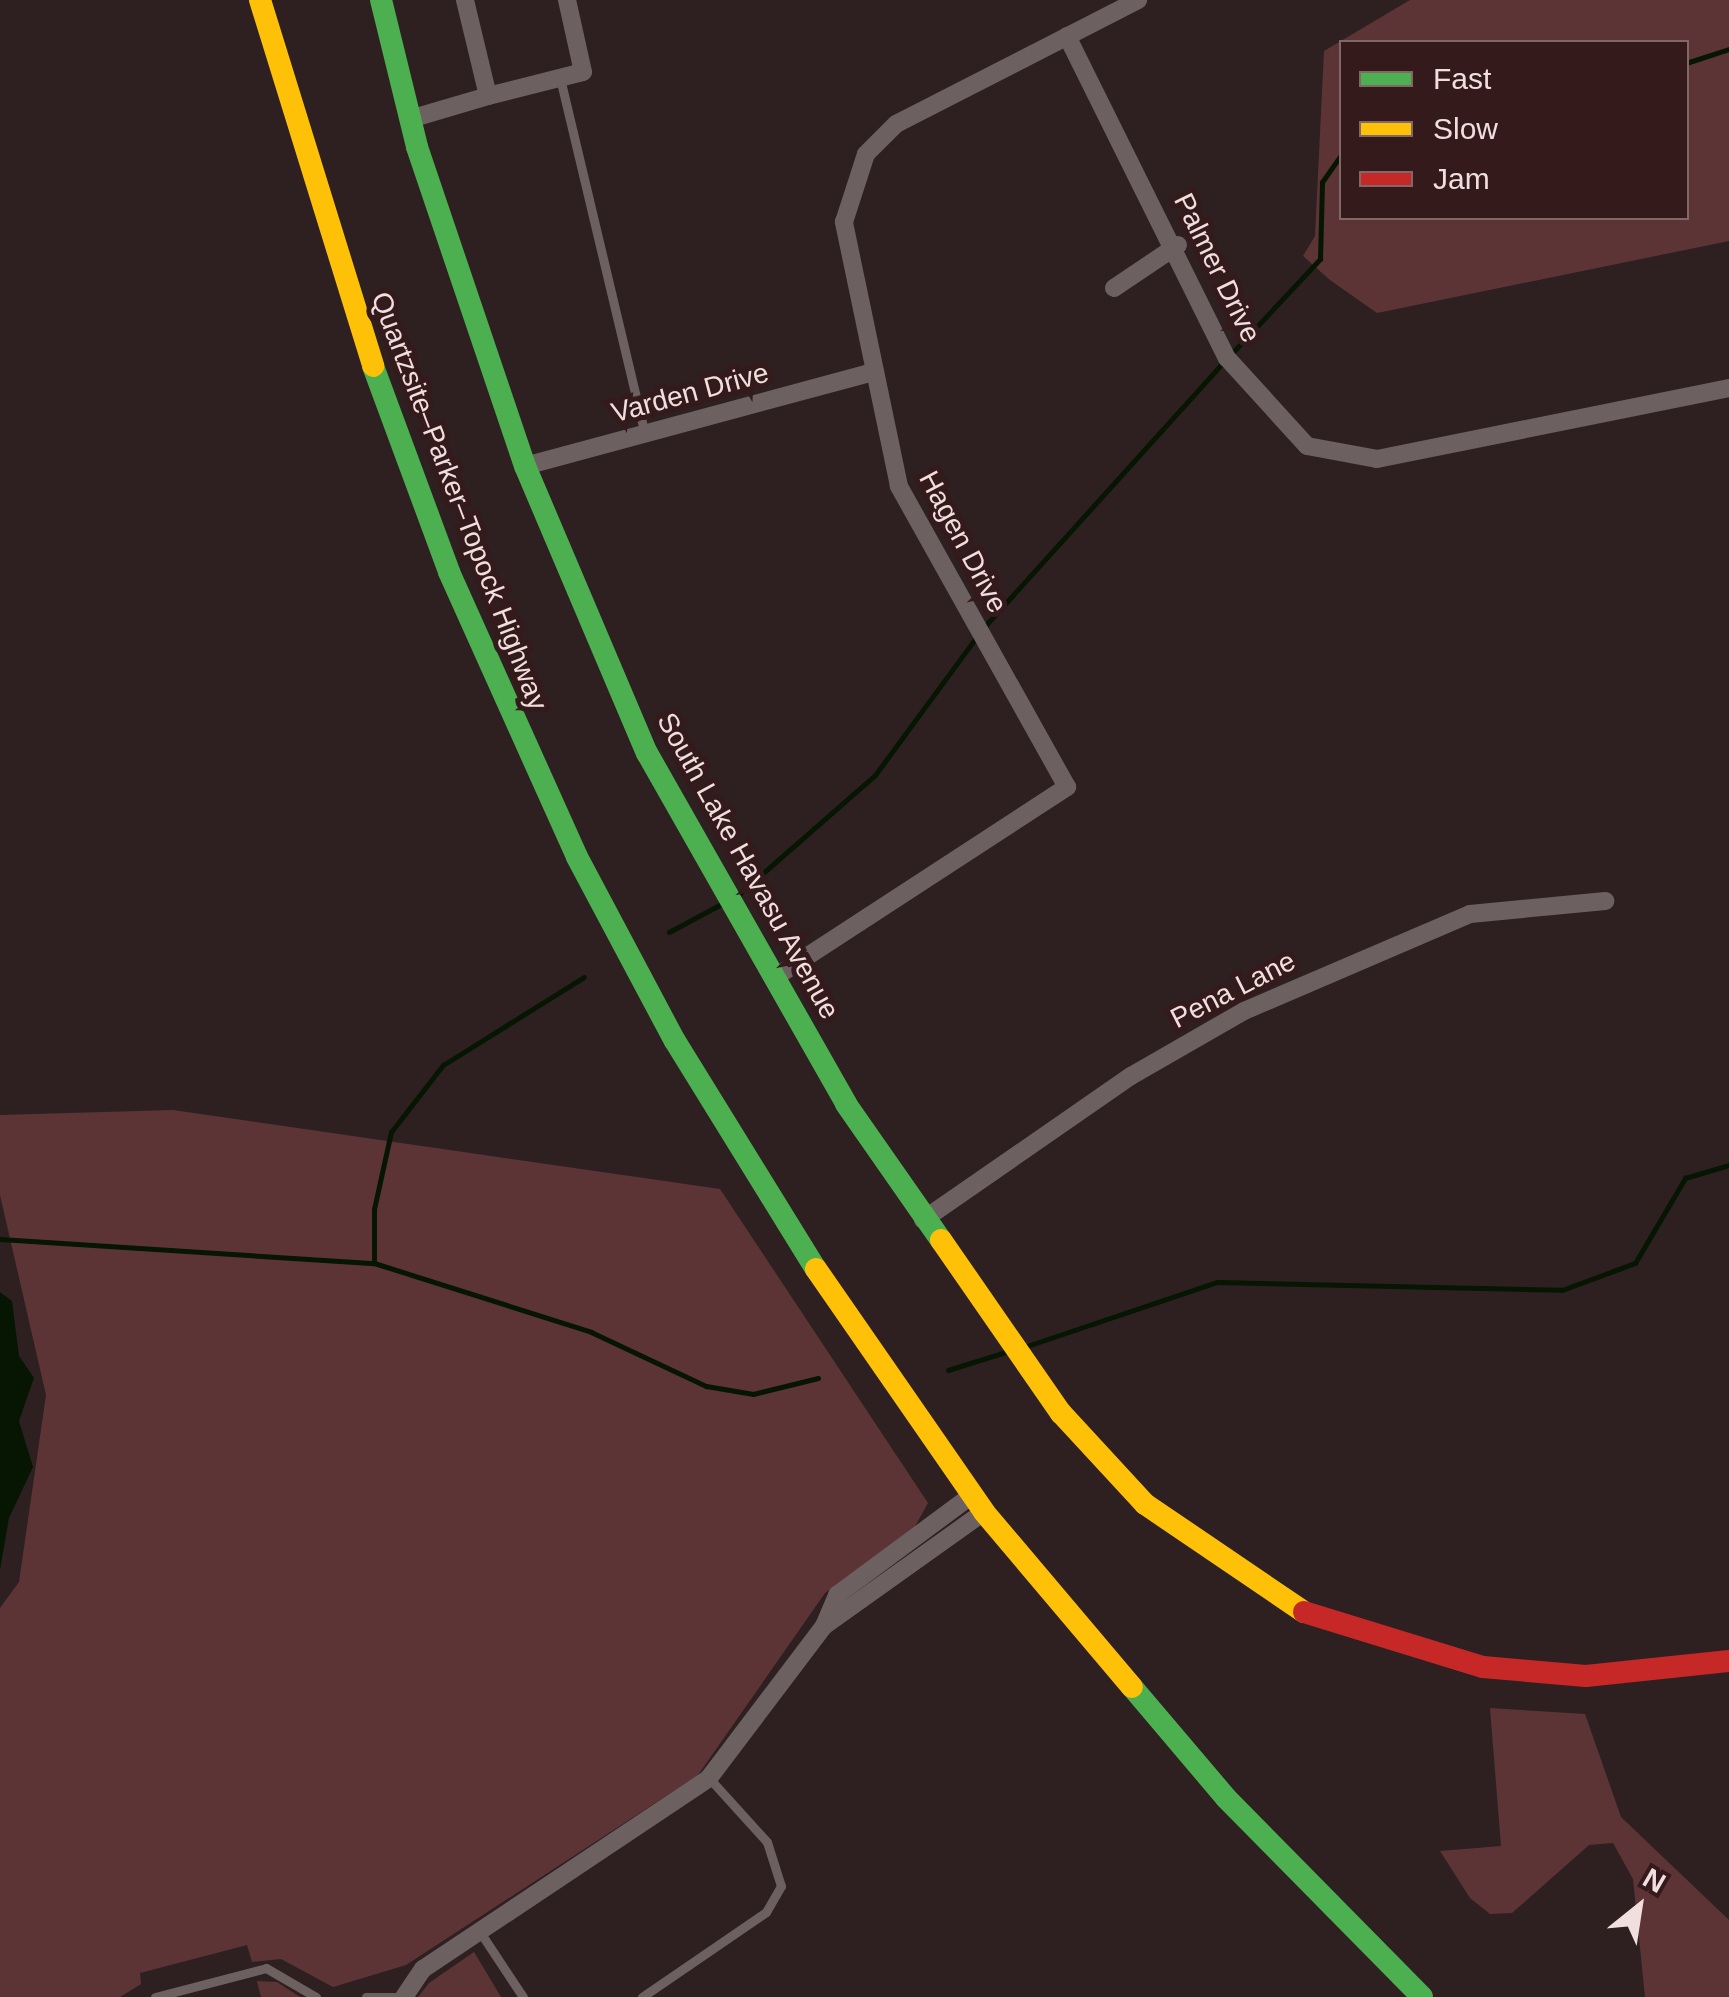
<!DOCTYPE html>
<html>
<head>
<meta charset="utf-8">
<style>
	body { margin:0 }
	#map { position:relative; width:1729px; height:1997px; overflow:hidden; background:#2e2021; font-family:Helvetica,sans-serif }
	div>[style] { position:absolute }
	.green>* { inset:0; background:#5d3436 }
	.water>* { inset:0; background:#061603 }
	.stream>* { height:5px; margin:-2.5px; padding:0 2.5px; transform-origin:2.5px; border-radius:2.5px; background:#061603 }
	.lane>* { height:9px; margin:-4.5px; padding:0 4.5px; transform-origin:4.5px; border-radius:4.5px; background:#6c6060 }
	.street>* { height:18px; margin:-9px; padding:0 9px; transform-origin:9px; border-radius:9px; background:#6c6060 }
	.fast>* { height:22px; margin:-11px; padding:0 11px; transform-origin:11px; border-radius:11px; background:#4caf50 }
	.slow>* { height:22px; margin:-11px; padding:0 11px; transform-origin:11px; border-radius:11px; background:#ffc107 }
	.jam>* { height:22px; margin:-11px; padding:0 11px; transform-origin:11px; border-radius:11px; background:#c62828 }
	span { translate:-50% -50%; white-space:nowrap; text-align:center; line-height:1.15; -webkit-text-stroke:10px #341a1b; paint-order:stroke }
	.street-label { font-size:28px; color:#f1dede }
	.legend { position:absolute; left:1339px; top:40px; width:350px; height:180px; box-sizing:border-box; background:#341a1b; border:2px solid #806869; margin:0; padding:12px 18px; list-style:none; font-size:30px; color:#f1dede }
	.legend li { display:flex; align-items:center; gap:20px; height:50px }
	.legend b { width:50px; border:2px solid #806869 }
	.north { position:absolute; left:1589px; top:1857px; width:100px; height:100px; -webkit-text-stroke:8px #341a1b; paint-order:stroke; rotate:30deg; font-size:28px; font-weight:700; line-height:40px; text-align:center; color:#f1dede }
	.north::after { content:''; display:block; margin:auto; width:35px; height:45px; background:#f1dede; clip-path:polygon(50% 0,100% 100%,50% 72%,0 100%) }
</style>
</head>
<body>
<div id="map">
	<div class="green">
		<i style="clip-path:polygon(evenodd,1410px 0,1729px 0,1729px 241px,1377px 313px,1330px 280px,1303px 256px,1315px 236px,1324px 51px,1410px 0,1342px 42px,1686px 42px,1686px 218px,1342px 218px,1342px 42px)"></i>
		<i style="clip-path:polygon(173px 1110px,720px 1189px,928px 1503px,913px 1530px,825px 1593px,698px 1775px,406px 1965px,333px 1987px,281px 1959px,252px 1962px,247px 1945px,140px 1973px,141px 1984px,120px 1997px,0 1997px,0 1608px,19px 1582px,46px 1395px,0 1195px,0 1115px)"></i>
		<i style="clip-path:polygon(1490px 1708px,1585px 1714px,1621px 1817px,1729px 1920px,1729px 1997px,1645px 1997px,1633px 1879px,1613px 1843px,1589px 1845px,1512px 1913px,1490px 1914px,1470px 1898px,1440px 1851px,1501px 1846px)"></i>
		<i style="clip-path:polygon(474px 1952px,501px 1997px,418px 1997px,429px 1983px)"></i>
		<i style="clip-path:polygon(257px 1981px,277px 1982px,300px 1997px,261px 1997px)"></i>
	</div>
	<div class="water">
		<i style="clip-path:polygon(0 1292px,12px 1301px,19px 1356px,34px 1378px,19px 1421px,33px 1467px,9px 1518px,0 1570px)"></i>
	</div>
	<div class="stream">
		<i style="left:1686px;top:63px;width:45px;rotate:-18deg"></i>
		<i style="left:1232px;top:353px;width:129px;rotate:-46.9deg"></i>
		<i style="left:1320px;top:259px;width:77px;rotate:-88.5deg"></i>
		<i style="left:1322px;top:182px;width:35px;rotate:-55deg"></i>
		<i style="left:984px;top:627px;width:358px;rotate:-47.9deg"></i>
		<i style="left:739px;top:894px;width:181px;rotate:-41.2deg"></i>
		<i style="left:875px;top:775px;width:172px;rotate:-53.7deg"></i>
		<i style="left:669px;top:932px;width:64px;rotate:-28.2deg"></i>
		<i style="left:0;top:1239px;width:375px;rotate:3.7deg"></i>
		<i style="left:374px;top:1263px;width:228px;rotate:17.6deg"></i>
		<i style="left:591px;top:1332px;width:127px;rotate:25.2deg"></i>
		<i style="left:706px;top:1386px;width:48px;rotate:9.7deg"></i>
		<i style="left:753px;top:1394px;width:67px;rotate:-13.8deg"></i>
		<i style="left:374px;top:1263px;width:54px;rotate:-90deg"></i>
		<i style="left:374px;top:1209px;width:79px;rotate:-77.6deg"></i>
		<i style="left:391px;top:1132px;width:85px;rotate:-52.2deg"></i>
		<i style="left:443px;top:1065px;width:166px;rotate:-32deg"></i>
		<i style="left:1024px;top:1347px;width:204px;rotate:-18.6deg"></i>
		<i style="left:1217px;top:1282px;width:345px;rotate:1.3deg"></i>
		<i style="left:1562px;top:1290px;width:78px;rotate:-20.3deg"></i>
		<i style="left:1635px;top:1263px;width:99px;rotate:-59.5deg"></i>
		<i style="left:1685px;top:1178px;width:46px;rotate:-16.5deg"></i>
		<i style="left:948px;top:1370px;width:64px;rotate:-17.3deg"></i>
	</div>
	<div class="lane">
		<i style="left:560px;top:78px;width:366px;rotate:76.6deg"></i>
		<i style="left:480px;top:1932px;width:78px;rotate:56.5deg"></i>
		<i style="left:155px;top:1997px;width:115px;rotate:-14.6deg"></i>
		<i style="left:266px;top:1968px;width:58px;rotate:30.1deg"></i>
		<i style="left:366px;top:1997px;width:36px"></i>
		<i style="left:642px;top:1997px;width:150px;rotate:-34.4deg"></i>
		<i style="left:766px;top:1912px;width:30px;rotate:-60deg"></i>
		<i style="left:781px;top:1886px;width:46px;rotate:-107.7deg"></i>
		<i style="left:767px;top:1842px;width:86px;rotate:-132.2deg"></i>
	</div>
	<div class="street">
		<i style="left:1067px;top:36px;width:360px;rotate:63.6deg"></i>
		<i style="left:1227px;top:358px;width:119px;rotate:47.7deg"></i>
		<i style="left:1307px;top:446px;width:71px;rotate:10.5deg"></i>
		<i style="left:1377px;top:459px;width:359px;rotate:-11.4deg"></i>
		<i style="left:488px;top:96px;width:98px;rotate:-14.2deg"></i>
		<i style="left:583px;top:72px;width:74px;rotate:-102.5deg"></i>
		<i style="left:410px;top:119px;width:81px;rotate:-16.4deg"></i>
		<i style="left:488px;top:96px;width:99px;rotate:-103.5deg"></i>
		<i style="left:1114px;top:288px;width:77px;rotate:-33.9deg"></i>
		<i style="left:525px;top:466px;width:357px;rotate:-15.1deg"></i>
		<i style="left:774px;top:978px;width:350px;rotate:-33.1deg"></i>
		<i style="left:1067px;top:787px;width:345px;rotate:-119.2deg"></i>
		<i style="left:899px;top:486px;width:270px;rotate:-101.8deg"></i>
		<i style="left:844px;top:222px;width:71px;rotate:-72.1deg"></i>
		<i style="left:866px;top:154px;width:42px;rotate:-45deg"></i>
		<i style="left:896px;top:124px;width:272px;rotate:-27.1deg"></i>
		<i style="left:923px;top:1220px;width:253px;rotate:-34.7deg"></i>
		<i style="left:1131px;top:1076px;width:130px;rotate:-29.9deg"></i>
		<i style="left:1244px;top:1011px;width:246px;rotate:-23.2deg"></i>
		<i style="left:1470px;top:914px;width:136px;rotate:-5.5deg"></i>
		<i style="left:824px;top:1626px;width:196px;rotate:-35.5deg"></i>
		<i style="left:404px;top:1997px;width:34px;rotate:-56deg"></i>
		<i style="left:423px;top:1969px;width:344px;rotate:-33.7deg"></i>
		<i style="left:709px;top:1778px;width:191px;rotate:-52.9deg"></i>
		<i style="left:824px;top:1626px;width:34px;rotate:-67deg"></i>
		<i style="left:837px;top:1595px;width:168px;rotate:-36.5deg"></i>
	</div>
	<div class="fast">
		<i style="left:381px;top:0;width:151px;rotate:76.2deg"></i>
		<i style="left:417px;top:147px;width:337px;rotate:71.3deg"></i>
		<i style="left:525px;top:466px;width:312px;rotate:67deg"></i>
		<i style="left:647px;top:753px;width:403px;rotate:60.4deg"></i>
		<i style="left:846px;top:1104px;width:166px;rotate:55.1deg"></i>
		<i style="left:373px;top:366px;width:220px;rotate:69.7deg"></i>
		<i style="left:449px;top:572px;width:312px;rotate:65.8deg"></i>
		<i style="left:577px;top:857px;width:208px;rotate:62deg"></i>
		<i style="left:675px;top:1041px;width:268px;rotate:58.3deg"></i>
		<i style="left:1132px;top:1687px;width:145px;rotate:49.7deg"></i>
		<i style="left:1226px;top:1798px;width:279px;rotate:45.4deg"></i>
	</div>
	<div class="slow">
		<i style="left:260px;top:0;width:383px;rotate:72.8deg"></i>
		<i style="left:941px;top:1240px;width:211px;rotate:55.3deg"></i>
		<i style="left:1061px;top:1413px;width:124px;rotate:47.3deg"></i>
		<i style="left:1145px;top:1504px;width:192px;rotate:34.2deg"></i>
		<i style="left:816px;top:1269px;width:295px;rotate:55.3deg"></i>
		<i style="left:984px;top:1512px;width:229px;rotate:49.8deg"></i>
	</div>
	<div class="jam">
		<i style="left:1304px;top:1612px;width:187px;rotate:17.1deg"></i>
		<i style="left:1483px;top:1667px;width:103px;rotate:5deg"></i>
		<i style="left:1586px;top:1676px;width:144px;rotate:-6deg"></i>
	</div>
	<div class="street-label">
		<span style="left:1217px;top:268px;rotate:64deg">Palmer Drive</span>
		<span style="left:690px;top:393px;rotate:-15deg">Varden Drive</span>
		<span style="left:459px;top:501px;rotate:69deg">Quartzsite–Parker–Topock Highway</span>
		<span style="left:963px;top:542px;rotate:62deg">Hagen Drive</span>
		<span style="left:748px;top:866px;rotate:61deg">South Lake Havasu Avenue</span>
		<span style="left:1233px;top:990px;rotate:-27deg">Pena Lane</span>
	</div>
	<ul class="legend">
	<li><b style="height:12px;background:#4caf50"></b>Fast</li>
	<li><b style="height:12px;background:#ffc107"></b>Slow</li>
	<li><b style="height:12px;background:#c62828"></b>Jam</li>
	</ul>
	<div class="north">N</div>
</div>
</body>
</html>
